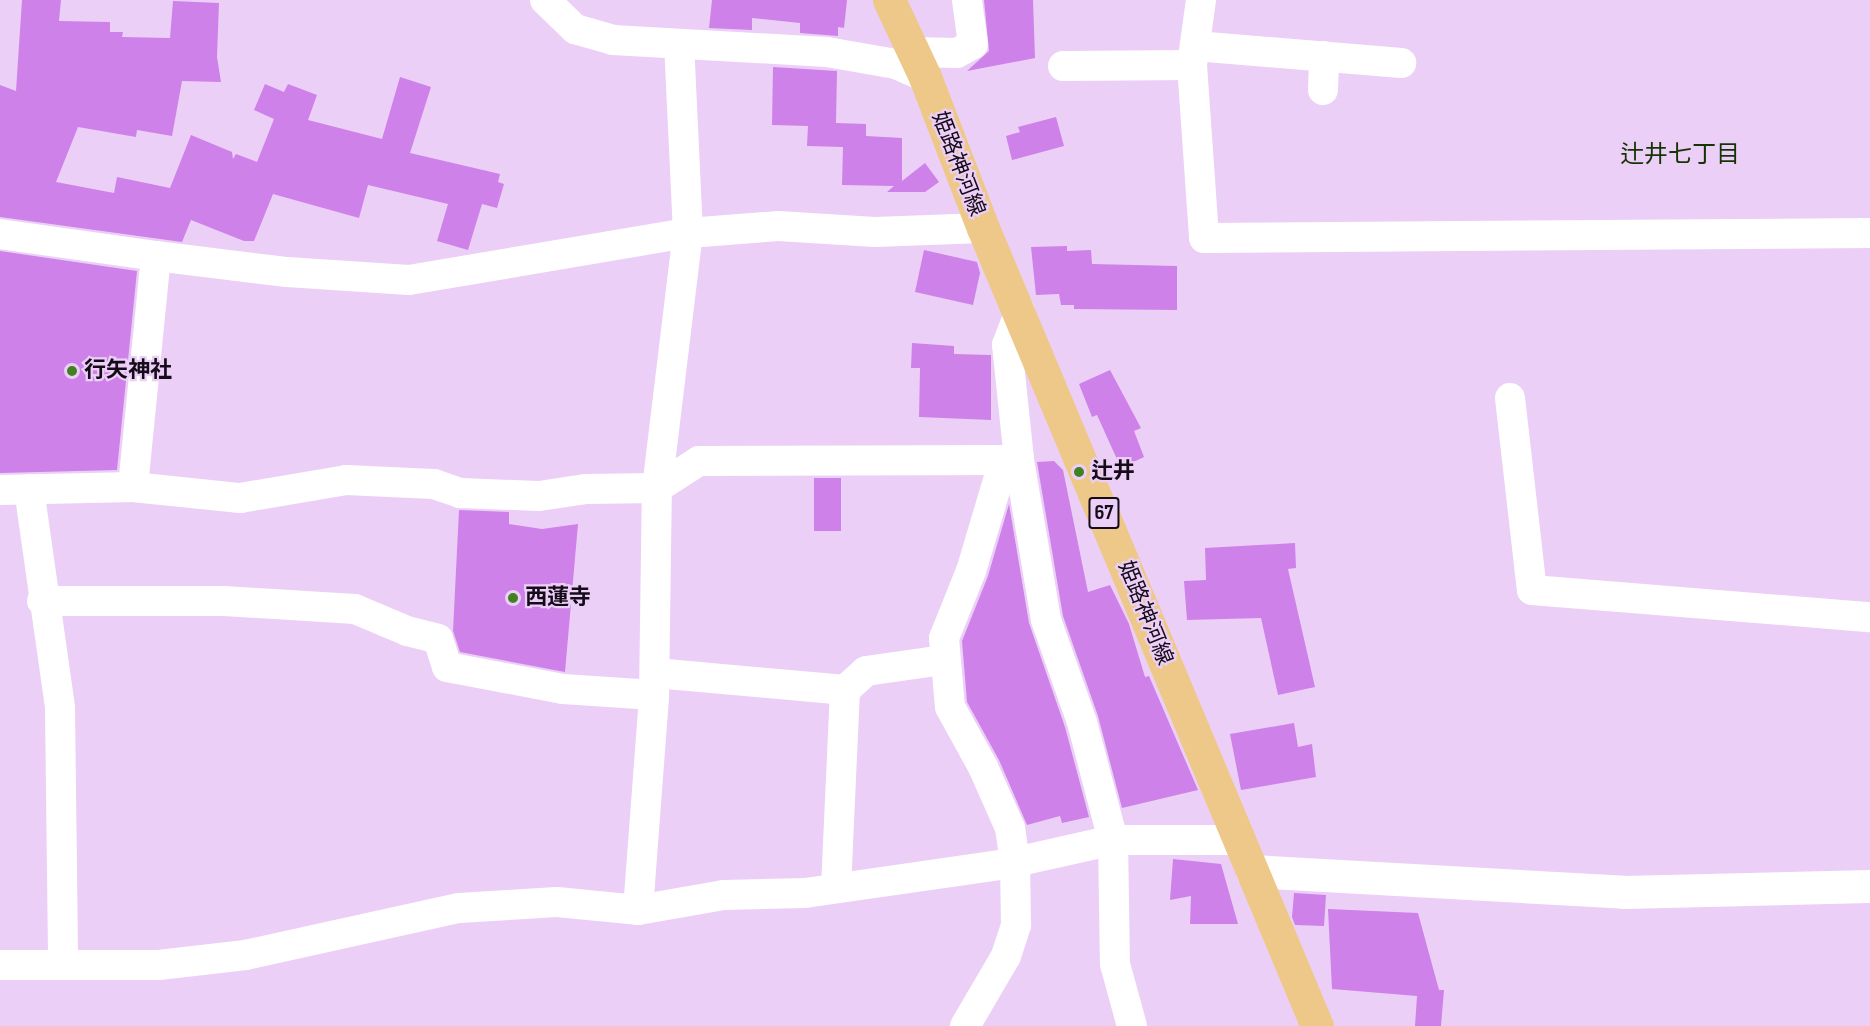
<!DOCTYPE html>
<html>
<head>
<meta charset="utf-8">
<style>
	body { margin:0 }
	#map { position:relative; width:1870px; height:1026px; overflow:hidden; background:#eccff7; font-family:"Sofia Sans Condensed","Noto Sans JP",sans-serif }
	div>[style] { position:absolute }
	.building>* { inset:0; background:#ce81e8; transform-origin:0 0 }
	.minor>* { height:30px; margin:-15px; padding:0 15px; transform-origin:15px; border-radius:15px; background:#fff }
	.tertiary>* { height:33px; margin:-16.5px; padding:0 16.5px; transform-origin:16.5px; border-radius:16.5px; background:#fff }
	.primary>* { height:33px; margin:-16.5px; padding:0 16.5px; transform-origin:16.5px; border-radius:16.5px; background:#eec889 }
	.dots>* { width:16px; height:16px; translate:-50% -50%; box-sizing:border-box; border:3px solid #eccff7; border-radius:50% }
	span { translate:-50% -50%; white-space:nowrap; text-align:center; line-height:1.15; -webkit-text-stroke:4.5px #eccff7; paint-order:stroke }
	.shield-label span { padding:2px 4px; background:#eccff7; border:2px solid; border-radius:4px; -webkit-text-stroke-width:0 }
	.shield-label { font-size:21px; color:#160c19; font-weight:700 }
	.street-label { font-size:22px; color:#160c19 }
	.poi-label { font-size:22px; color:#160c19; font-weight:700 }
	.left { translate:0 -50%; text-align:left }
	.neighbourhood-label { font-size:24px; color:#153304 }
</style>
</head>
<body>
<div id="map">
	<div class="building">
		<i style="clip-path:polygon(22px 0,61px 0,59px 21px,110px 22px,110px 32px,123px 32px,122px 37px,170px 38px,173px 1px,219px 3px,217px 57px,221px 82px,182px 81px,172px 136px,137px 130px,136px 137px,78px 127px,56px 182px,114px 193px,117px 177px,170px 188px,191px 135px,232px 152px,233px 159px,236px 154px,257px 162px,274px 119px,254px 110px,265px 84px,284px 92px,288px 84px,317px 95px,308px 120px,382px 139px,400px 77px,431px 87px,410px 153px,500px 174px,498px 182px,504px 184px,497px 208px,482px 204px,468px 250px,437px 241px,448px 204px,368px 185px,359px 218px,273px 194px,254px 241px,244px 241px,191px 220px,182px 242px,0 217px,0 85px,16px 91px)"></i>
		<i style="clip-path:polygon(712px 0,847px 0,844px 28px,838px 27px,838px 36px,800px 33px,800px 23px,752px 18px,752px 30px,709px 28px)"></i>
		<i style="clip-path:polygon(984px 0,1033px 0,1035px 58px,967px 71px,989px 51px)"></i>
		<i style="clip-path:polygon(773px 67px,837px 71px,836px 123px,866px 124px,866px 136px,902px 138px,902px 181px,925px 163px,939px 182px,925px 192px,887px 192px,894px 186px,842px 185px,843px 147px,807px 146px,808px 126px,772px 125px)"></i>
		<i style="clip-path:polygon(1056px 117px,1064px 146px,1012px 160px,1006px 136px,1020px 132px,1018px 127px)"></i>
		<i style="clip-path:polygon(1067px 246px,1067px 251px,1091px 250px,1092px 264px,1177px 266px,1177px 310px,1074px 309px,1074px 305px,1061px 305px,1059px 294px,1036px 295px,1031px 247px)"></i>
		<i style="clip-path:polygon(924px 250px,977px 262px,980px 273px,973px 305px,915px 292px)"></i>
		<i style="clip-path:polygon(0 251px,137px 271px,117px 470px,0 473px)"></i>
		<i style="clip-path:polygon(912px 343px,954px 346px,954px 354px,991px 355px,991px 420px,919px 417px,920px 368px,911px 368px)"></i>
		<i style="clip-path:polygon(1110px 370px,1141px 428px,1134px 431px,1144px 457px,1121px 468px,1097px 415px,1092px 417px,1079px 384px)"></i>
		<i style="clip-path:polygon(1054px 461px,1063px 470px,1088px 592px,1110px 585px,1129px 624px,1145px 677px,1149px 676px,1198px 790px,1122px 808px,1098px 716px,1063px 616px,1037px 462px)"></i>
		<i style="left:814px;top:478px;width:27px;height:53px"></i>
		<i style="clip-path:polygon(1009px 504px,1029px 623px,1065px 727px,1089px 817px,1062px 823px,1060px 816px,1027px 825px,999px 760px,967px 702px,962px 641px,988px 576px)"></i>
		<i style="clip-path:polygon(459px 510px,509px 512px,509px 524px,542px 529px,578px 524px,565px 672px,460px 652px,453px 631px)"></i>
		<i style="clip-path:polygon(1295px 543px,1296px 568px,1288px 569px,1315px 687px,1278px 695px,1261px 618px,1187px 620px,1184px 581px,1206px 580px,1205px 548px)"></i>
		<i style="clip-path:polygon(1294px 723px,1298px 747px,1312px 744px,1316px 777px,1241px 790px,1230px 734px)"></i>
		<i style="clip-path:polygon(1173px 859px,1221px 864px,1238px 924px,1190px 924px,1191px 896px,1170px 900px)"></i>
		<i style="clip-path:polygon(1294px 893px,1326px 895px,1324px 926px,1295px 925px,1292px 917px)"></i>
		<i style="clip-path:polygon(1328px 909px,1418px 913px,1439px 990px,1444px 990px,1441px 1026px,1415px 1026px,1417px 996px,1332px 989px)"></i>
	</div>
	<div class="minor">
		<i style="left:545px;top:0;width:42px;rotate:44deg"></i>
		<i style="left:575px;top:29px;width:40px;rotate:16deg"></i>
		<i style="left:613px;top:40px;width:214px;rotate:3.2deg"></i>
		<i style="left:827px;top:52px;width:70px;rotate:9.9deg"></i>
		<i style="left:896px;top:64px;width:32px;rotate:24deg"></i>
		<i style="left:1201px;top:0;width:66px;rotate:97.9deg"></i>
		<i style="left:1192px;top:65px;width:173px;rotate:86deg"></i>
		<i style="left:1204px;top:238px;width:666px;rotate:-0.43deg"></i>
		<i style="left:1195px;top:46px;width:207px;rotate:4.7deg"></i>
		<i style="left:913px;top:52px;width:44px;rotate:1.3deg"></i>
		<i style="left:957px;top:53px;width:18px;rotate:-29deg"></i>
		<i style="left:973px;top:44px;width:44px;rotate:-97.8deg"></i>
		<i style="left:1063px;top:66px;width:129px;rotate:-0.4deg"></i>
		<i style="left:1323px;top:90px;width:34px;rotate:-88deg"></i>
		<i style="left:0;top:234px;width:158px;rotate:8deg"></i>
		<i style="left:156px;top:256px;width:232px;rotate:95.7deg"></i>
		<i style="left:156px;top:256px;width:132px;rotate:7deg"></i>
		<i style="left:287px;top:272px;width:122px;rotate:3.8deg"></i>
		<i style="left:409px;top:280px;width:283px;rotate:-9.6deg"></i>
		<i style="left:688px;top:233px;width:90px;rotate:-4.4deg"></i>
		<i style="left:778px;top:226px;width:97px;rotate:3.5deg"></i>
		<i style="left:875px;top:232px;width:108px;rotate:-2.1deg"></i>
		<i style="left:1020px;top:311px;width:36px;rotate:111deg"></i>
		<i style="left:1007px;top:345px;width:116px;rotate:84deg"></i>
		<i style="left:1019px;top:460px;width:162px;rotate:80.4deg"></i>
		<i style="left:1046px;top:620px;width:108px;rotate:70.6deg"></i>
		<i style="left:1082px;top:722px;width:122px;rotate:75.3deg"></i>
		<i style="left:1113px;top:840px;width:124px;rotate:89.1deg"></i>
		<i style="left:1115px;top:964px;width:64px;rotate:74.7deg"></i>
		<i style="left:1510px;top:398px;width:193px;rotate:83.5deg"></i>
		<i style="left:1532px;top:590px;width:339px;rotate:4.6deg"></i>
		<i style="left:29px;top:489px;width:221px;rotate:81.9deg"></i>
		<i style="left:60px;top:708px;width:255px;rotate:89.3deg"></i>
		<i style="left:0;top:490px;width:133px;rotate:-1.3deg"></i>
		<i style="left:133px;top:487px;width:108px;rotate:5.9deg"></i>
		<i style="left:240px;top:498px;width:108px;rotate:-9.6deg"></i>
		<i style="left:346px;top:480px;width:88px;rotate:2.6deg"></i>
		<i style="left:434px;top:484px;width:28px;rotate:19deg"></i>
		<i style="left:460px;top:493px;width:79px;rotate:2.2deg"></i>
		<i style="left:539px;top:496px;width:48px;rotate:-8.5deg"></i>
		<i style="left:586px;top:489px;width:71px;rotate:-0.8deg"></i>
		<i style="left:657px;top:488px;width:50px;rotate:-32.7deg"></i>
		<i style="left:699px;top:461px;width:320px;rotate:-0.2deg"></i>
		<i style="left:42px;top:601px;width:182px"></i>
		<i style="left:224px;top:601px;width:131px;rotate:3.5deg"></i>
		<i style="left:355px;top:609px;width:56px;rotate:22.9deg"></i>
		<i style="left:407px;top:631px;width:32px;rotate:14deg"></i>
		<i style="left:438px;top:639px;width:29px;rotate:72deg"></i>
		<i style="left:447px;top:667px;width:118px;rotate:10.7deg"></i>
		<i style="left:563px;top:689px;width:91px;rotate:3.8deg"></i>
		<i style="left:655px;top:673px;width:191px;rotate:5.1deg"></i>
		<i style="left:845px;top:690px;width:28px;rotate:-42deg"></i>
		<i style="left:866px;top:671px;width:78px;rotate:-8.1deg"></i>
		<i style="left:836px;top:888px;width:198px;rotate:-87.4deg"></i>
		<i style="left:638px;top:910px;width:216px;rotate:-85.7deg"></i>
		<i style="left:654px;top:695px;width:207px;rotate:-89.2deg"></i>
		<i style="left:657px;top:488px;width:257px;rotate:-83.1deg"></i>
		<i style="left:688px;top:233px;width:189px;rotate:-92.7deg"></i>
		<i style="left:0;top:965px;width:159px"></i>
		<i style="left:159px;top:965px;width:87px;rotate:-6.6deg"></i>
		<i style="left:245px;top:955px;width:219px;rotate:-12.4deg"></i>
		<i style="left:459px;top:908px;width:98px;rotate:-3.5deg"></i>
		<i style="left:557px;top:902px;width:81px;rotate:5.6deg"></i>
		<i style="left:638px;top:910px;width:87px;rotate:-9.9deg"></i>
		<i style="left:724px;top:895px;width:81px;rotate:-1.4deg"></i>
		<i style="left:805px;top:893px;width:203px;rotate:-8.2deg"></i>
		<i style="left:1006px;top:864px;width:110px;rotate:-12.6deg"></i>
		<i style="left:1113px;top:840px;width:124px"></i>
		<i style="left:965px;top:1026px;width:81px;rotate:-59.6deg"></i>
		<i style="left:1006px;top:956px;width:33px;rotate:-72deg"></i>
		<i style="left:1016px;top:925px;width:62px;rotate:-90.9deg"></i>
		<i style="left:1015px;top:863px;width:35px;rotate:-98deg"></i>
		<i style="left:1010px;top:828px;width:67px;rotate:-113.9deg"></i>
		<i style="left:983px;top:767px;width:68px;rotate:-118.8deg"></i>
		<i style="left:950px;top:707px;width:69px;rotate:-95deg"></i>
		<i style="left:944px;top:638px;width:72px;rotate:-68.1deg"></i>
		<i style="left:971px;top:571px;width:116px;rotate:-73.4deg"></i>
	</div>
	<div class="tertiary">
		<i style="left:1252px;top:871px;width:373px;rotate:3.2deg"></i>
		<i style="left:1624px;top:892px;width:246px;rotate:-1.4deg"></i>
	</div>
	<div class="primary">
		<i style="left:889px;top:0;width:85px;rotate:64.9deg"></i>
		<i style="left:925px;top:77px;width:162px;rotate:69deg"></i>
		<i style="left:983px;top:228px;width:865px;rotate:67.29deg"></i>
	</div>
	<div class="dots">
		<i style="left:72px;top:371px;background:#428121"></i>
		<i style="left:1079px;top:472px;background:#428121"></i>
		<i style="left:513px;top:598px;background:#428121"></i>
	</div>
	<div class="shield-label">
		<span style="left:1104px;top:513px">67</span>
	</div>
	<div class="street-label">
		<span style="left:958px;top:164px;rotate:69deg">姫路神河線</span>
		<span style="left:1145px;top:613px;rotate:68deg">姫路神河線</span>
	</div>
	<div class="poi-label">
		<span class="left" style="left:84px;top:371px">行矢神社</span>
		<span class="left" style="left:1091px;top:472px">辻井</span>
		<span class="left" style="left:525px;top:598px">西蓮寺</span>
	</div>
	<div class="neighbourhood-label">
		<span style="left:1680px;top:155px">辻井七丁目</span>
	</div>
</div>
</body>
</html>
